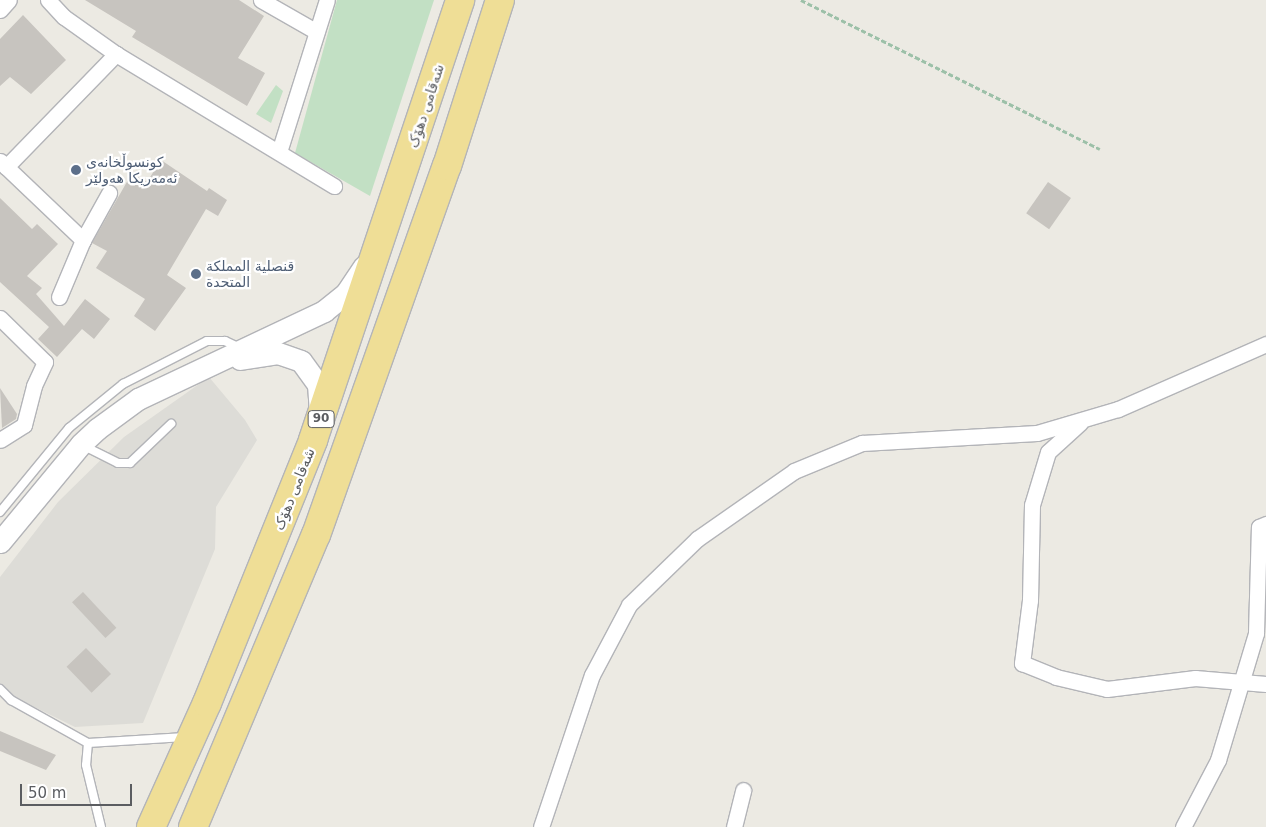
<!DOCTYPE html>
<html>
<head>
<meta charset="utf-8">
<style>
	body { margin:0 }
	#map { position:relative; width:1266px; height:827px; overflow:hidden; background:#eceae3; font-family:"DejaVu Sans","Noto Naskh Arabic",sans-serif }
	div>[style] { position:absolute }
	.industrial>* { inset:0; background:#dddcd7 }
	.green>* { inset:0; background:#c2e0c4 }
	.building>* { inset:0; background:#c7c4bf; transform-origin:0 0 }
	.path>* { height:2.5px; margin-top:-1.25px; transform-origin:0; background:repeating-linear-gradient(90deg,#9cc0a8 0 5px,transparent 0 7.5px) }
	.roads { filter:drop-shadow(1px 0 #b3b4b8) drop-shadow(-1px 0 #b3b4b8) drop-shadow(0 1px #b3b4b8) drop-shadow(0 -1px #b3b4b8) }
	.lane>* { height:8px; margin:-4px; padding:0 4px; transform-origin:4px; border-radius:4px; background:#fff }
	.street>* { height:15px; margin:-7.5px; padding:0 7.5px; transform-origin:7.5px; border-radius:7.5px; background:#fff }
	.secondary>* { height:21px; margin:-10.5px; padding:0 10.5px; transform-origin:10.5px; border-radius:10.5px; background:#fff }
	.highway>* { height:28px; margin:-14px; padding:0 14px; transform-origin:14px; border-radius:14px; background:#efde96 }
	.dots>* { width:14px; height:14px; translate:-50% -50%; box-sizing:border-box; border:2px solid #fff; border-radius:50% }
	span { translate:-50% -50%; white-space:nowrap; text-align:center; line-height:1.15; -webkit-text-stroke:4.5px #fff; paint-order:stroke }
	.shield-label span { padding:1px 4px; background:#fff; border:1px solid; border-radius:4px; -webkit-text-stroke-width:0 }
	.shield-label { font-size:12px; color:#5b5d61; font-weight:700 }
	.street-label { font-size:14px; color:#5b5d61 }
	.service-label { font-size:14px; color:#4e5e75 }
	.left { translate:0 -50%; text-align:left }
	.scale { position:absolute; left:20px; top:784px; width:112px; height:22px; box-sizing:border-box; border:2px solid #5b5d61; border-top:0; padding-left:6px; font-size:15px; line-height:18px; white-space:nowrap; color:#5b5d61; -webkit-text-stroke:4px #fff; paint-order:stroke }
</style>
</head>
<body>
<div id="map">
	<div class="industrial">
		<i style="clip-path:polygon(209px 377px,245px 420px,257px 440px,216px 507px,215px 549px,143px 723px,75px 727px,0 690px,0 577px,58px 502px,124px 437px)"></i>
	</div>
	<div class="green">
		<i style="clip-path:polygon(337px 0,434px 0,370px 196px,295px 153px)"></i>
		<i style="clip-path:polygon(276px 85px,283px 91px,271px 123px,256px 114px)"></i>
	</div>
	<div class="building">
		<i style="clip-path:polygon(85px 0,239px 0,264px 16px,238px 58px,265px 73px,247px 106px,132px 37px,136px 31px)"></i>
		<i style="clip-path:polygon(23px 15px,66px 60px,31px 94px,10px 77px,0 86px,0 39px)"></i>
		<i style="clip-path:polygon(161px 160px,207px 191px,209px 188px,227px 200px,218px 216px,206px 209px,167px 275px,186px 288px,155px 331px,134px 316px,145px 299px,96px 268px,107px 251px,92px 243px,132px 173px,147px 182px)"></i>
		<i style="left:1048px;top:182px;width:28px;height:38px;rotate:35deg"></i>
		<i style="clip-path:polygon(0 198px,32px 229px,37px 224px,58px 244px,27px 276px,42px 288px,36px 294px,64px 326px,85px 299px,110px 319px,94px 339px,82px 329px,57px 357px,38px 339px,49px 327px,0 282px)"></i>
		<i style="clip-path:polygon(0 388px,17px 414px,16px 419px,2px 428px)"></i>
		<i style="left:83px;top:592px;width:49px;height:15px;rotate:47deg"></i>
		<i style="left:86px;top:648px;width:36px;height:27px;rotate:46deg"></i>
		<i style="clip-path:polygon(0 731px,56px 755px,46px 770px,0 751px)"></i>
	</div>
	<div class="path">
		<i style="left:801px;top:0;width:334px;rotate:26.5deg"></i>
	</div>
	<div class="roads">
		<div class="lane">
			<i style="left:82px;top:445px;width:40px;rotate:26.6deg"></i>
			<i style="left:118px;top:463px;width:12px"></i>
			<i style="left:130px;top:463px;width:57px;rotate:-43.6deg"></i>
			<i style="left:0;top:512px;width:109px;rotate:-50.6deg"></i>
			<i style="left:69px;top:428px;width:70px;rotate:-39.2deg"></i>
			<i style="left:123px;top:384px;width:94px;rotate:-27.1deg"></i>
			<i style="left:207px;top:341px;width:18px"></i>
			<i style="left:225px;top:341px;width:17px;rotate:25deg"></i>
			<i style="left:0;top:689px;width:16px;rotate:45deg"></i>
			<i style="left:11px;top:700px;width:88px;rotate:29.2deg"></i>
			<i style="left:88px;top:743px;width:97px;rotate:-3.5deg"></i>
			<i style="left:88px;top:743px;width:22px;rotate:95deg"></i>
			<i style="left:86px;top:765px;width:64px;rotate:76.4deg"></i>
		</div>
		<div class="street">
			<i style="left:48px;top:0;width:23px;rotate:47deg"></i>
			<i style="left:64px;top:17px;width:64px;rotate:35.4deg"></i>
			<i style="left:116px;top:54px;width:255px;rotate:31.2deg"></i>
			<i style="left:261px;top:0;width:64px;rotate:29.7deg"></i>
			<i style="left:0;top:10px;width:13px;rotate:-48deg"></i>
			<i style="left:279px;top:152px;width:159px;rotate:-72.5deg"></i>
			<i style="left:0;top:161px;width:115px;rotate:43.6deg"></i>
			<i style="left:6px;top:167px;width:158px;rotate:-45.8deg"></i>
			<i style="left:59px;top:297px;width:62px;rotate:-67.2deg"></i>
			<i style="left:83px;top:240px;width:54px;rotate:-61deg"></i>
			<i style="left:0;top:318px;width:63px;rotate:44.4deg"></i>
			<i style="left:45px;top:362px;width:26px;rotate:115deg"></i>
			<i style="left:34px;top:386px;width:40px;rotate:104.4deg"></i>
			<i style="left:24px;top:425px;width:28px;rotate:148deg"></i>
			<i style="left:1080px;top:423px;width:43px;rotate:137.8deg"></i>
			<i style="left:1048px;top:452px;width:55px;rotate:106.8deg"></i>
			<i style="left:1032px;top:505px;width:95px;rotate:91.2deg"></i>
			<i style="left:1030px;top:600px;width:64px;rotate:97.2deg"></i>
			<i style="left:1022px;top:663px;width:37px;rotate:22deg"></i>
			<i style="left:1056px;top:677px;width:52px;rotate:13.2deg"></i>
			<i style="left:1107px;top:689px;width:89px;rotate:-7.1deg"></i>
			<i style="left:1195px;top:678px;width:71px;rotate:4.8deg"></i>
			<i style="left:541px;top:827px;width:160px;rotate:-71.5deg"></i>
			<i style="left:592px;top:675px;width:79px;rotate:-62.1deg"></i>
			<i style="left:629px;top:605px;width:95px;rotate:-44.1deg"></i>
			<i style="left:697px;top:539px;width:118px;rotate:-35deg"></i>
			<i style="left:794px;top:471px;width:74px;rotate:-22.4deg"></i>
			<i style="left:862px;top:443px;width:175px;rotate:-3.3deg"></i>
			<i style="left:1037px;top:433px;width:84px;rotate:-16.5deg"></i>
			<i style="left:1118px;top:409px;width:162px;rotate:-23.7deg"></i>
			<i style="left:734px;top:827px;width:38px;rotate:-76deg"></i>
			<i style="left:1183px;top:827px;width:76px;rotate:-62.4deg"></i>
			<i style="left:1218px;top:760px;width:133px;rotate:-73.3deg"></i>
			<i style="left:1256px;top:633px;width:106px;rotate:-88.4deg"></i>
			<i style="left:1259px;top:527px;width:8px;rotate:-23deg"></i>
		</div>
		<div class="secondary">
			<i style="left:240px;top:359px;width:38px;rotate:-9deg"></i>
			<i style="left:278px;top:353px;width:24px;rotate:19deg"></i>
			<i style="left:301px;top:361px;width:29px;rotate:54deg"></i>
			<i style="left:318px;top:384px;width:27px;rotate:86deg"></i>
			<i style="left:0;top:542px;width:127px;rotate:-50.4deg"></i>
			<i style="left:81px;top:444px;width:22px;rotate:-43deg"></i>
			<i style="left:97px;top:429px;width:51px;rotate:-36.2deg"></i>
			<i style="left:138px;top:399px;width:206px;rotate:-25.3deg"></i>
			<i style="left:324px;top:311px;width:28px;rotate:-39deg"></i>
			<i style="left:346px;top:293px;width:32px;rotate:-56deg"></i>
		</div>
		<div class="highway">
			<i style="left:151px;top:827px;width:136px;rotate:-65.7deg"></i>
			<i style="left:207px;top:703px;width:284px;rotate:-68deg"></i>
			<i style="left:313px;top:440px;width:464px;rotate:-71.5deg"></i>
			<i style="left:193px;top:827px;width:317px;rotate:-67.2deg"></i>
			<i style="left:316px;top:535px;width:392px;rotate:-70.5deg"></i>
			<i style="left:447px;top:166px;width:174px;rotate:-72.3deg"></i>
		</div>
	</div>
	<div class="dots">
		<i style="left:76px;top:170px;background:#5c6f8a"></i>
		<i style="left:196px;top:274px;background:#5c6f8a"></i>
	</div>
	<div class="shield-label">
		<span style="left:321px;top:419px">90</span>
	</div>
	<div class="street-label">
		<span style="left:426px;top:106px;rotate:-72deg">شەقامی دهۆک</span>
		<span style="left:294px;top:489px;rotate:-68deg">شەقامی دهۆک</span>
	</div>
	<div class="service-label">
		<span class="left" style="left:86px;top:170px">کونسوڵخانەی<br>ئەمەریکا هەولێر</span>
		<span class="left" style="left:206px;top:274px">قنصلية المملكة<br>المتحدة</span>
	</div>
	<div class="scale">50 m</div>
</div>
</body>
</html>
